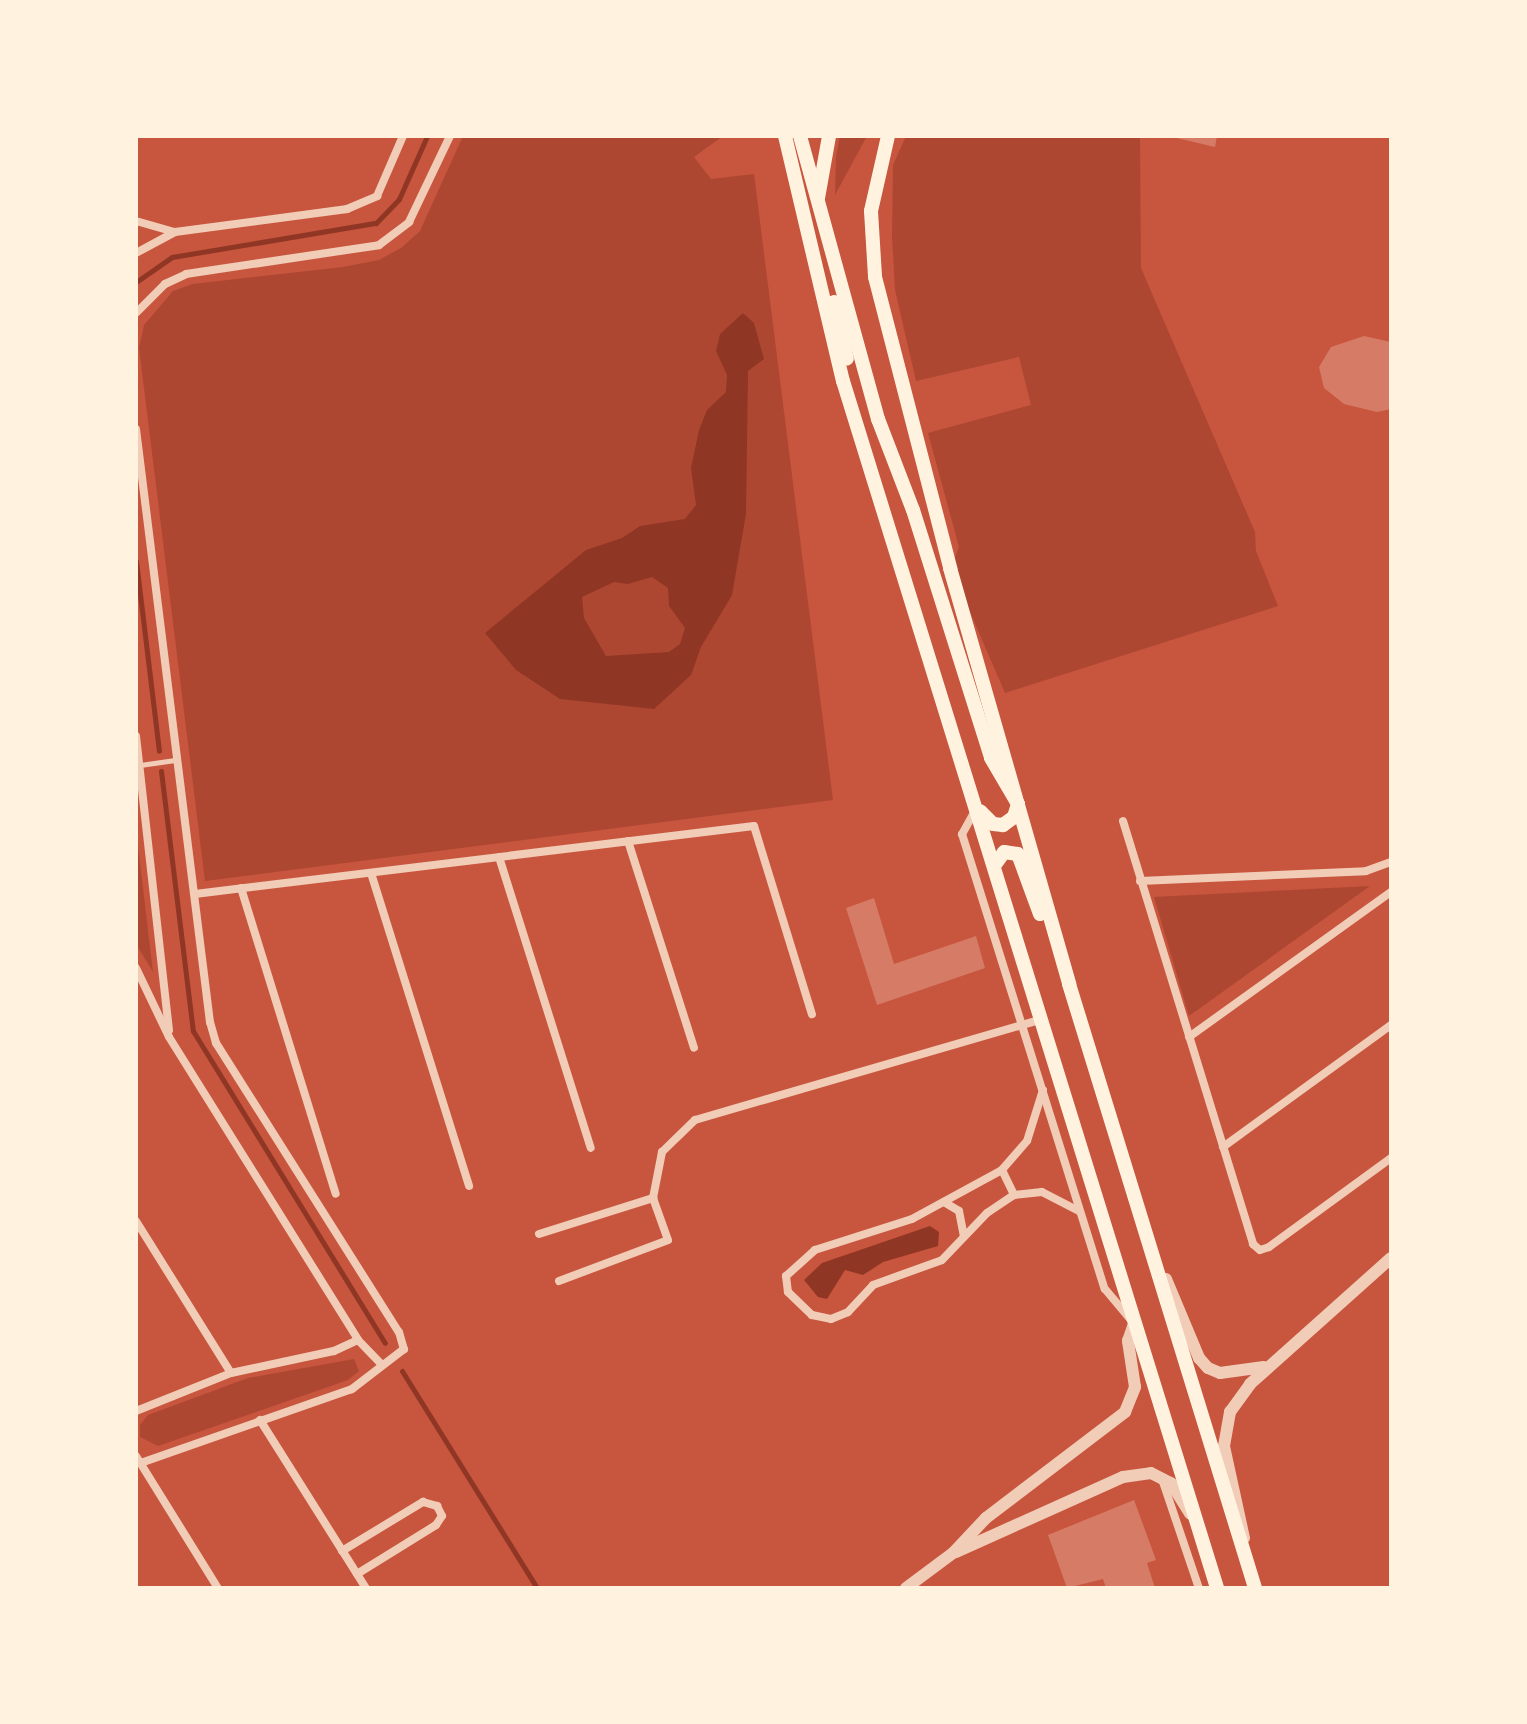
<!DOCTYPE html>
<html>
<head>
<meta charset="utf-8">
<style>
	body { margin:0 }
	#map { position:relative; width:1527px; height:1724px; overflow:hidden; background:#c8553d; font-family:"Noto Sans",sans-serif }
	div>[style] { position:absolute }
	.green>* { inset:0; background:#ae4732 }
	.water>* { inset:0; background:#8f3625 }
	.stream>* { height:5px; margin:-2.5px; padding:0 2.5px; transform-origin:2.5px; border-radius:2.5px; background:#8f3625 }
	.building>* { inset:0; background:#d67c66 }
	.service>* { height:5px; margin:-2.5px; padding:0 2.5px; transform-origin:2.5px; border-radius:2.5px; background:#f1ccb7 }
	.minor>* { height:8px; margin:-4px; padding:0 4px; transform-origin:4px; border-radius:4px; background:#f1ccb7 }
	.tertiary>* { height:12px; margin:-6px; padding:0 6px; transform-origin:6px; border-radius:6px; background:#f1ccb7 }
	.primary>* { height:14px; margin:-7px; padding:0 7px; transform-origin:7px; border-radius:7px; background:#fff3e0 }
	span { translate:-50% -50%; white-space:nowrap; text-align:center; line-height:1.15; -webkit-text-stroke:6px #fff3e0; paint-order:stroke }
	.frame { position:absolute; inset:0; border:138px solid #fff3e0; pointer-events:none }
</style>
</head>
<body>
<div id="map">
	<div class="green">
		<i style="clip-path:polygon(463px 136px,723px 136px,694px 157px,711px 179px,754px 174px,833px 800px,205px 881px,139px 348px,144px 325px,173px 291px,193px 284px,343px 267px,379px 260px,401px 248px,420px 231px)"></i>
		<i style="clip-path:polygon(840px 136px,867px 136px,835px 195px,836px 157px)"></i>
		<i style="clip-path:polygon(906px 136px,1140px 136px,1141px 268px,1255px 532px,1256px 551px,1278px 606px,1005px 693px,951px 568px,959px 547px,928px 433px,1031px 405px,1019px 357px,916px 381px,895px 290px,892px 236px,893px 165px)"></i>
		<i style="clip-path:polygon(136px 830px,153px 972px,136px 944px)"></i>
		<i style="clip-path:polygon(1370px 886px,1189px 1016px,1154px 897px)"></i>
		<i style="clip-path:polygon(354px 1359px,359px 1371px,348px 1380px,158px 1446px,140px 1437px,140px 1425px,148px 1415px,248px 1378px)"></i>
	</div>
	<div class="water">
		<i style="clip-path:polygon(evenodd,743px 313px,754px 323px,764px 359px,748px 371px,746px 514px,732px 595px,701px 647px,691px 675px,654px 709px,560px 699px,516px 670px,485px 633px,586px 550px,622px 538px,640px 526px,685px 519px,696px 505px,691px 468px,699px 430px,707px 410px,726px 392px,727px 375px,716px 351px,720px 334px,743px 313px,652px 577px,668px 588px,669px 606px,685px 628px,680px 644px,669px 652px,606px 656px,584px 618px,582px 597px,614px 582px,628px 584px,652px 577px)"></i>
		<i style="clip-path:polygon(930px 1226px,939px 1232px,938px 1246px,883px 1262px,863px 1275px,845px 1270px,827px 1299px,818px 1297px,804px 1280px,822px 1263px)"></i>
	</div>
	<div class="stream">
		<i style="left:136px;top:282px;width:44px;rotate:-34.8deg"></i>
		<i style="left:172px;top:257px;width:207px;rotate:-9.5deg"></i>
		<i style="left:376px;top:223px;width:33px;rotate:-46deg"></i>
		<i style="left:399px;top:199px;width:69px;rotate:-66deg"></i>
		<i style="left:136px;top:561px;width:191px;rotate:83.1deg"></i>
		<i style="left:161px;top:771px;width:262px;rotate:83deg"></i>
		<i style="left:193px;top:1031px;width:366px;rotate:58.4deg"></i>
		<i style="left:402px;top:1371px;width:256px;rotate:58.1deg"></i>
	</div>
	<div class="building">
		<i style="clip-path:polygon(1168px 136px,1217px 136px,1215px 147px)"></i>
		<i style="clip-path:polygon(1364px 336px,1391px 342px,1391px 409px,1377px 412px,1344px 404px,1324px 388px,1319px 367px,1331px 347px)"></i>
		<i style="clip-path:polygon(874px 898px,894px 964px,976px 936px,985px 968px,877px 1005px,846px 908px)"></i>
		<i style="clip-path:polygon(1134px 1500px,1156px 1560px,1147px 1563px,1155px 1588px,1106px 1588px,1103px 1579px,1067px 1588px,1048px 1535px)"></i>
	</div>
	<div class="service">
		<i style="left:140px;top:765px;width:37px;rotate:-8deg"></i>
	</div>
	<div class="minor">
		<i style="left:136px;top:221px;width:40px;rotate:16deg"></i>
		<i style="left:136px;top:253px;width:44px;rotate:-28.3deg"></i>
		<i style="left:175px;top:232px;width:174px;rotate:-7.6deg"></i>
		<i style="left:347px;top:209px;width:33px;rotate:-23deg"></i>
		<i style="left:377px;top:196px;width:65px;rotate:-66.6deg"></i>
		<i style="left:136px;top:313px;width:41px;rotate:-45deg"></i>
		<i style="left:165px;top:284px;width:23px;rotate:-25deg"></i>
		<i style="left:186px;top:274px;width:195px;rotate:-8.5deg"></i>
		<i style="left:379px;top:245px;width:38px;rotate:-37deg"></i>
		<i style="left:409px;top:222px;width:95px;rotate:-64.5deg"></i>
		<i style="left:136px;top:429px;width:598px;rotate:82.89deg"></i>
		<i style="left:210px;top:1022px;width:22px;rotate:74deg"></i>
		<i style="left:216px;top:1043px;width:342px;rotate:57.7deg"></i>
		<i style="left:399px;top:1332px;width:18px;rotate:74deg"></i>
		<i style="left:404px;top:1349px;width:66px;rotate:142.4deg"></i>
		<i style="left:352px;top:1389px;width:224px;rotate:160.7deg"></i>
		<i style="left:136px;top:736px;width:296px;rotate:83.6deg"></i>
		<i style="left:976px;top:809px;width:29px;rotate:119deg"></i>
		<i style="left:962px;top:834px;width:477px;rotate:72.6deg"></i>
		<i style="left:1105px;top:1289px;width:40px;rotate:50deg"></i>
		<i style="left:1123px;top:821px;width:443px;rotate:72.9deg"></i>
		<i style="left:1253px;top:1244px;width:9px;rotate:41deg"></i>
		<i style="left:1260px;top:1250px;width:9px;rotate:-18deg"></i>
		<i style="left:1269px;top:1247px;width:151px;rotate:-36.1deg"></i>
		<i style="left:628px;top:841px;width:217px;rotate:72.3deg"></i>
		<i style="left:499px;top:857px;width:305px;rotate:72.5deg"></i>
		<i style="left:371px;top:873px;width:328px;rotate:72.6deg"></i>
		<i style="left:1140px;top:881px;width:226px;rotate:-2.5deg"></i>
		<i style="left:1366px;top:871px;width:27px;rotate:-20deg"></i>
		<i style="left:241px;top:888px;width:320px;rotate:72.8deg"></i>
		<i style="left:195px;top:894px;width:563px;rotate:-6.94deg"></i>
		<i style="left:754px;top:826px;width:197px;rotate:72.9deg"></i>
		<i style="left:136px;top:968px;width:76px;rotate:64.4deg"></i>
		<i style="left:169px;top:1037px;width:357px;rotate:58deg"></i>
		<i style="left:358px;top:1340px;width:32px;rotate:46deg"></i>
		<i style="left:1189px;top:1037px;width:249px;rotate:-35.7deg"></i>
		<i style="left:1043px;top:1090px;width:53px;rotate:107.4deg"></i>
		<i style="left:1027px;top:1141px;width:38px;rotate:131deg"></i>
		<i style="left:1002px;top:1170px;width:102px;rotate:151.4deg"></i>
		<i style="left:912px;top:1219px;width:102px;rotate:162.3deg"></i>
		<i style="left:815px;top:1250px;width:39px;rotate:138deg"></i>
		<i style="left:786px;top:1276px;width:16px;rotate:83deg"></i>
		<i style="left:788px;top:1292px;width:33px;rotate:44deg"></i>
		<i style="left:812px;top:1315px;width:19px;rotate:12deg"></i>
		<i style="left:831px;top:1319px;width:18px;rotate:-22deg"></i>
		<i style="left:848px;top:1312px;width:37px;rotate:-47deg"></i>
		<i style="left:873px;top:1285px;width:73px;rotate:-19.9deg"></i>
		<i style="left:942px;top:1260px;width:65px;rotate:-46.2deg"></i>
		<i style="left:987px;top:1213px;width:32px;rotate:-34deg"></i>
		<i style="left:1014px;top:1195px;width:28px;rotate:-6deg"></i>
		<i style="left:1042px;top:1192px;width:42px;rotate:27.2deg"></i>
		<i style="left:1223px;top:1147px;width:208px;rotate:-36deg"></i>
		<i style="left:1002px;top:1170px;width:28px;rotate:64deg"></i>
		<i style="left:944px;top:1202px;width:17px;rotate:31deg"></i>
		<i style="left:959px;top:1211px;width:25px;rotate:79deg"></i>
		<i style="left:136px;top:1221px;width:179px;rotate:58deg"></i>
		<i style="left:539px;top:1234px;width:120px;rotate:-17.5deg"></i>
		<i style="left:559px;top:1281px;width:116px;rotate:-20.6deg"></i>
		<i style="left:668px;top:1240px;width:45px;rotate:-109.7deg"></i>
		<i style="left:653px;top:1198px;width:47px;rotate:-78.9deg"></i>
		<i style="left:662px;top:1152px;width:46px;rotate:-44.1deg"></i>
		<i style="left:695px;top:1120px;width:361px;rotate:-16.2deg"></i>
		<i style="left:136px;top:1411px;width:102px;rotate:-21.8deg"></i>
		<i style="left:231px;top:1373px;width:105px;rotate:-12.1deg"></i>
		<i style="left:334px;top:1351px;width:26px;rotate:-25deg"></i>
		<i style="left:260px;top:1420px;width:199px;rotate:57.8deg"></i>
		<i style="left:136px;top:1456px;width:155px;rotate:58.2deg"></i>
		<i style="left:1162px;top:1479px;width:115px;rotate:71.3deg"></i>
		<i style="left:342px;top:1551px;width:95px;rotate:-31.2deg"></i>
		<i style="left:423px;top:1502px;width:15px;rotate:16deg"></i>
		<i style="left:437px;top:1506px;width:11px;rotate:63deg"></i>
		<i style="left:442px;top:1516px;width:11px;rotate:124deg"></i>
		<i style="left:436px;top:1525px;width:93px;rotate:148.2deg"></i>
	</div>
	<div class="tertiary">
		<i style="left:1166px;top:1279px;width:86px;rotate:67.3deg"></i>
		<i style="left:1199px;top:1358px;width:13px;rotate:48deg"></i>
		<i style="left:1208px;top:1368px;width:13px;rotate:23deg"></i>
		<i style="left:1220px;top:1373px;width:44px;rotate:-7.8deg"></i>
		<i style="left:1244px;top:1538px;width:94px;rotate:-102.3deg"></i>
		<i style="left:1224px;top:1446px;width:35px;rotate:-80deg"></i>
		<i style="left:1230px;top:1412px;width:34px;rotate:-54deg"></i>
		<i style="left:1250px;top:1384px;width:189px;rotate:-41.8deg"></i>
		<i style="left:956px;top:1552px;width:183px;rotate:-24.2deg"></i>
		<i style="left:1123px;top:1477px;width:28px;rotate:-8deg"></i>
		<i style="left:1151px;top:1473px;width:22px;rotate:27deg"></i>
		<i style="left:1171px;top:1483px;width:36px;rotate:58deg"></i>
		<i style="left:906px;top:1588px;width:59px;rotate:-36.7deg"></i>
		<i style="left:953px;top:1553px;width:48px;rotate:-46.7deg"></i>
		<i style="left:986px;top:1518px;width:175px;rotate:-37.3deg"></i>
		<i style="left:1125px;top:1412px;width:27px;rotate:-68deg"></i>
		<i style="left:1135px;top:1387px;width:47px;rotate:-98.7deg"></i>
		<i style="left:1128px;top:1341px;width:18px;rotate:-71deg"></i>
	</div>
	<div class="primary">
		<i style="left:785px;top:136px;width:252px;rotate:76.7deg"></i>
		<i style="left:843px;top:381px;width:1264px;rotate:72.78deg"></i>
		<i style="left:800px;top:136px;width:294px;rotate:74.6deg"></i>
		<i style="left:878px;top:419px;width:97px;rotate:69deg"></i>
		<i style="left:913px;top:510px;width:260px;rotate:72.5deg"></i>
		<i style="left:991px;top:758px;width:53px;rotate:59.6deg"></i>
		<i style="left:1018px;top:804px;width:14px;rotate:107deg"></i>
		<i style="left:1014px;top:817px;width:14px;rotate:144deg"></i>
		<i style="left:1003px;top:825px;width:10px;rotate:-174deg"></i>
		<i style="left:993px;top:824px;width:18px;rotate:-135deg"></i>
		<i style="left:888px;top:136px;width:77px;rotate:102.8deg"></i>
		<i style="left:871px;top:211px;width:66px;rotate:86.5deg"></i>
		<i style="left:875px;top:277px;width:301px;rotate:75.5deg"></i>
		<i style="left:950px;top:568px;width:433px;rotate:74deg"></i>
		<i style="left:1069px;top:984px;width:632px;rotate:72.88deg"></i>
		<i style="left:818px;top:198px;width:63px;rotate:-79.9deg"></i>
		<i style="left:834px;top:302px;width:58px;rotate:77.2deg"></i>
		<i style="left:994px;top:866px;width:17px;rotate:-54deg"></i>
		<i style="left:1004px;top:852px;width:14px;rotate:8deg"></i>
		<i style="left:1018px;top:854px;width:64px;rotate:69.9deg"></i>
	</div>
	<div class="frame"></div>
</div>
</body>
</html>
